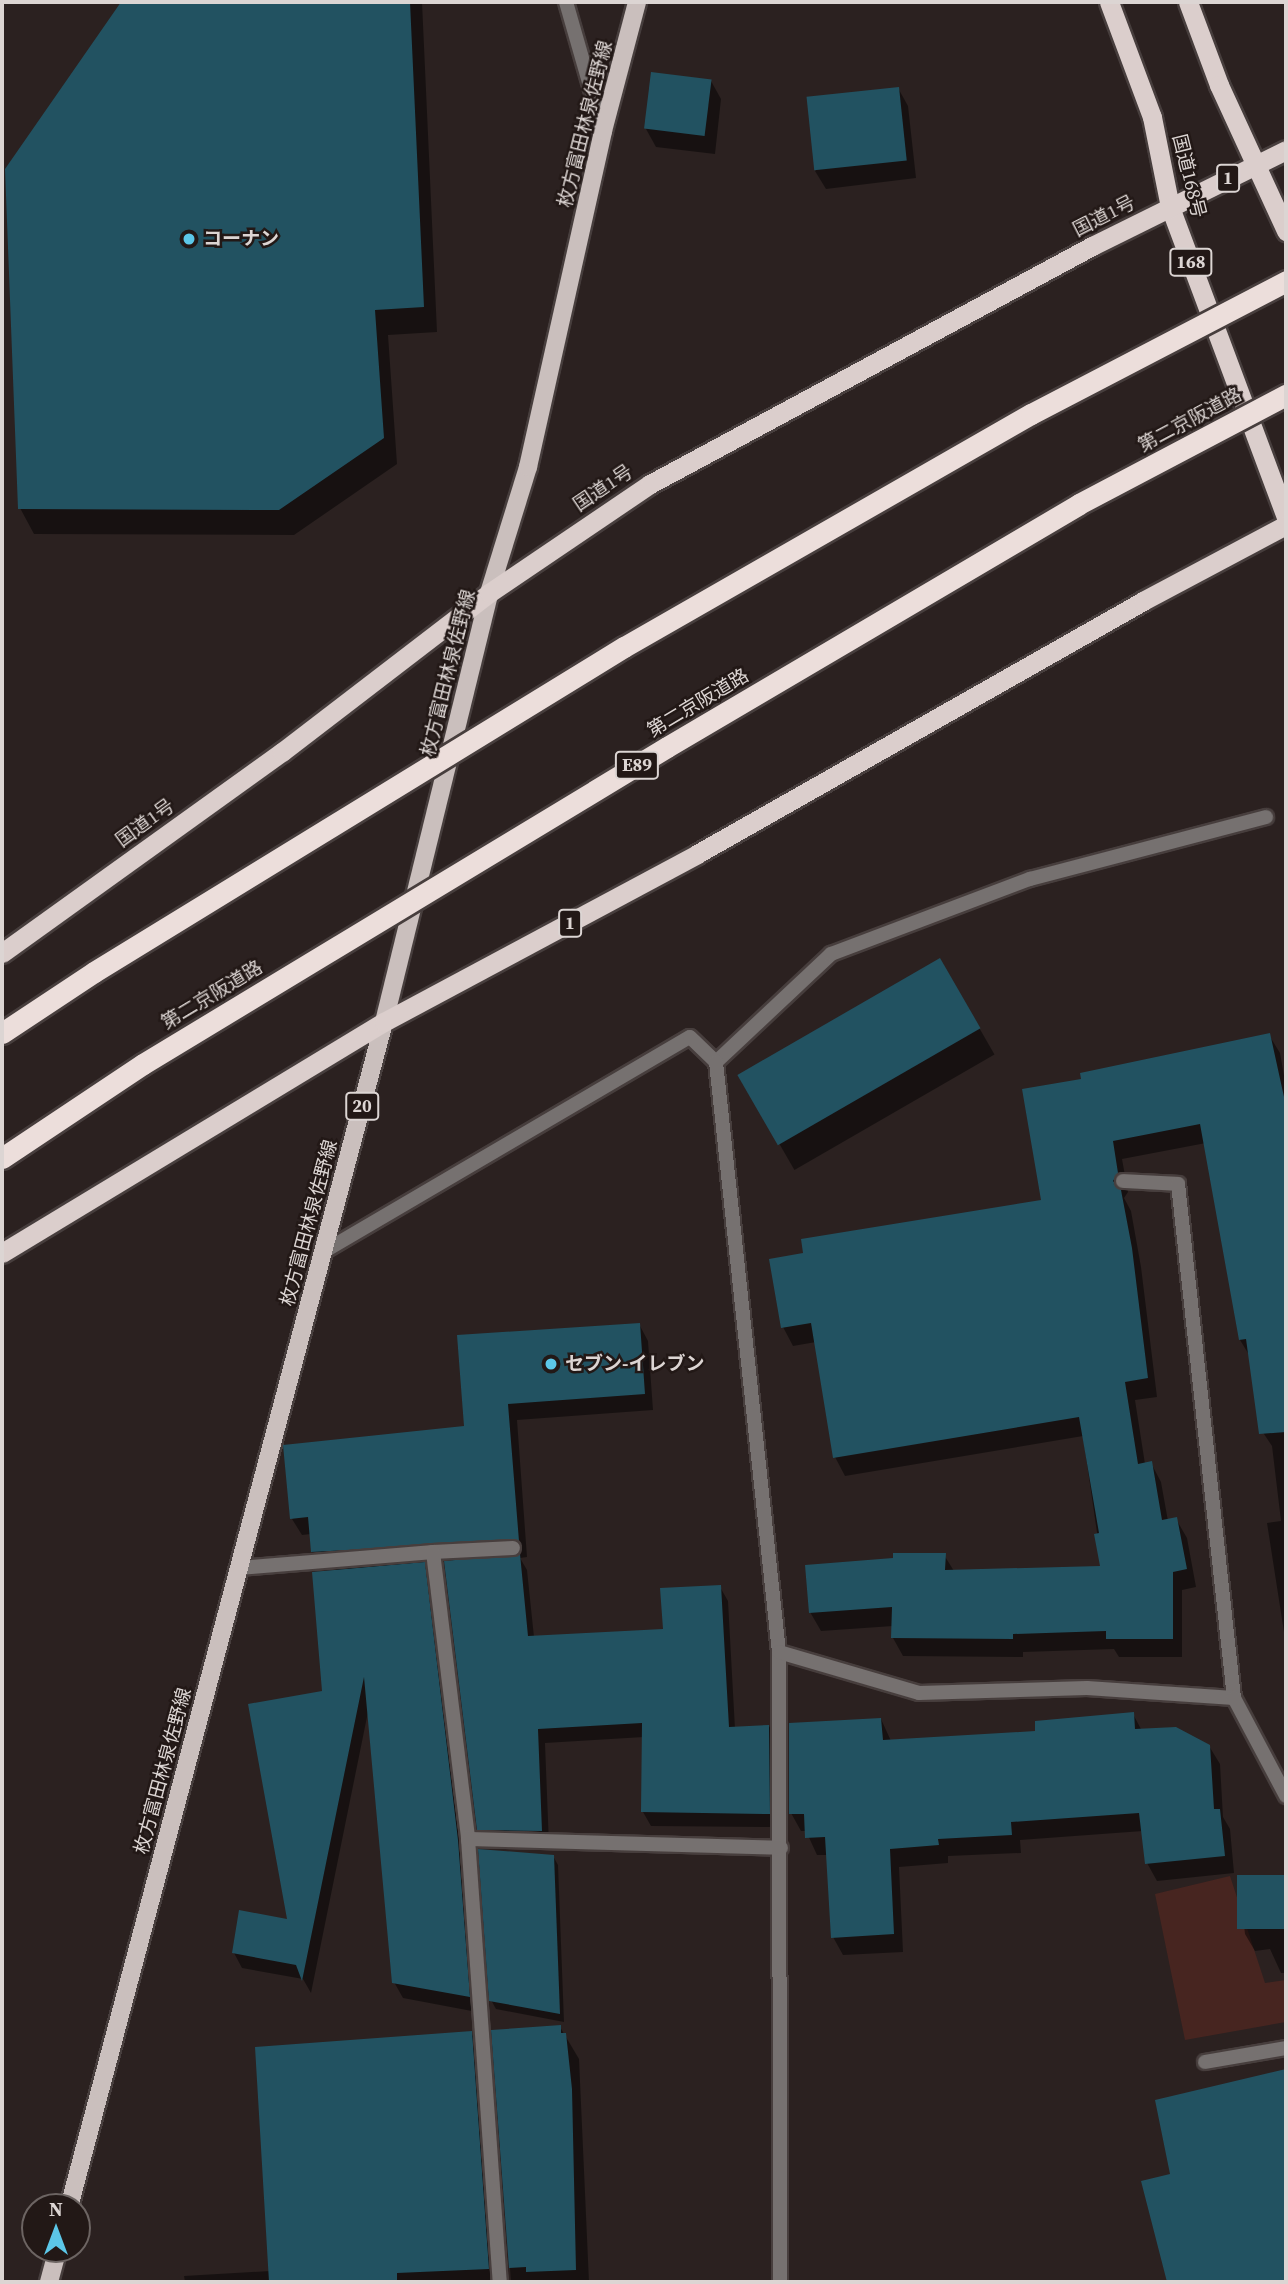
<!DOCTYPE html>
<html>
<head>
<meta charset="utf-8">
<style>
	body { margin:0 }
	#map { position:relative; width:1288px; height:2284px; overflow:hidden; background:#2b2120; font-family:"Source Serif 4","Noto Sans JP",serif }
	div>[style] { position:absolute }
	.green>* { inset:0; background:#472520 }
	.shadow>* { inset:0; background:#0007; transform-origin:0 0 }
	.building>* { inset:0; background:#225261; transform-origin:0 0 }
	.roads { filter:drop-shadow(2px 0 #473e3d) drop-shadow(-2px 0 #473e3d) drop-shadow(0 2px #473e3d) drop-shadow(0 -2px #473e3d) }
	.service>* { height:14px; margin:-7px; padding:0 7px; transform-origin:7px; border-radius:7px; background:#767170 }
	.minor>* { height:14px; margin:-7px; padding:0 7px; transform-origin:7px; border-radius:7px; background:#767170 }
	.primary>* { height:18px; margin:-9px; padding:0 9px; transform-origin:9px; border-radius:9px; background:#cabfbd }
	.trunk>* { height:19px; margin:-9.5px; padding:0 9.5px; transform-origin:9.5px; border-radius:9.5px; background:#dbcecc }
	.bridges { filter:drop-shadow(2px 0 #473e3d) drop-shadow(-2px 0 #473e3d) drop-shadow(0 2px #473e3d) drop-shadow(0 -2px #473e3d) }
	.motorway-bridge>* { height:21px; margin:-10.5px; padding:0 10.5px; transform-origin:10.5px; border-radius:10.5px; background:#ecdedb }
	.dots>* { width:19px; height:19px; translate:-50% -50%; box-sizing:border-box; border:4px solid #221816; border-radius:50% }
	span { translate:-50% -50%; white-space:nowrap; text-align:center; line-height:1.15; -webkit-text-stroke:5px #221816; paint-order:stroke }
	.shield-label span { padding:2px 5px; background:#221816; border:2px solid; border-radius:5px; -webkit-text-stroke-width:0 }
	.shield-label { font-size:18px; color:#dcd5d3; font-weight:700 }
	.street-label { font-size:19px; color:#dcd5d3 }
	.poi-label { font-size:19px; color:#dcd5d3; font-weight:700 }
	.left { translate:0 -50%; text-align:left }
	.frame { position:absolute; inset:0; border:4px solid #dcd5d3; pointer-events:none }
	.north { position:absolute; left:21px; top:2193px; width:70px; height:70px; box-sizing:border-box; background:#221816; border:2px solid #6c6462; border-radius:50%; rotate:0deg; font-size:19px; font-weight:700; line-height:28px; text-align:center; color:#dcd5d3 }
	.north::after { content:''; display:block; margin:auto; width:24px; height:32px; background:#5cc7e8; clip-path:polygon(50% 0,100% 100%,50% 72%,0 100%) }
</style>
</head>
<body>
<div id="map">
	<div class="green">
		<i style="clip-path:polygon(1230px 1876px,1265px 1983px,1286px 1980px,1286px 2022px,1185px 2040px,1155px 1894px)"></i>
	</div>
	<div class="shadow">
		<i style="clip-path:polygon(123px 2px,422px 2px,437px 332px,388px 335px,397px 464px,294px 535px,34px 534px,20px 508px,6px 169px)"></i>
		<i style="clip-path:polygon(711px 81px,721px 99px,715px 154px,656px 147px,646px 129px)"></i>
		<i style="clip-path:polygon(898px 88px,908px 106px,916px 178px,826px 189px,815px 171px)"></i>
		<i style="left:940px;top:960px;width:109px;height:231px;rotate:60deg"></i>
		<i style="clip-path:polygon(1269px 1035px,1280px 1053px,1286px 1087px,1286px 1645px,1267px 1523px,1281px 1521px,1272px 1446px,1260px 1428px,1251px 1358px,1240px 1340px,1206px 1143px,1122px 1159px,1128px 1192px,1124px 1198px,1131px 1211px,1141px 1267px,1157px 1397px,1135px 1400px,1145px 1464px,1151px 1463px,1161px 1482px,1168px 1521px,1176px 1519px,1187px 1538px,1196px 1587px,1182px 1590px,1182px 1657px,1119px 1657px,1114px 1649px,1023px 1652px,1023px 1657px,903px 1656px,893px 1638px,893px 1626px,821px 1631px,810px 1612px,944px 1555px,954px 1571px,1102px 1567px,1083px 1436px,845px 1476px,835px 1457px,816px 1342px,793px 1346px,783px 1327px,1043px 1201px,1084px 1081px)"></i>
		<i style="clip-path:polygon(639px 1324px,648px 1341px,653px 1410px,517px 1420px,527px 1557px,520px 1558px,527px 1570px,534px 1637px,664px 1630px,720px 1587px,728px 1601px,735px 1729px,769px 1726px,777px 1741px,777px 1827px,651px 1826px,643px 1812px,644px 1737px,545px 1743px,549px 1845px,486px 1843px,478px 1829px,446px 1562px,423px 1563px,432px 1579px,466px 1857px,477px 2012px,403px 1998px,394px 1982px,368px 1712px,311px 1993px,303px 1979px,242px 1968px,234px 1953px,290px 1922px,324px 1693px,350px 1570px,322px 1569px,312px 1552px,311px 1534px,302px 1535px,292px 1519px,466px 1428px)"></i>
		<i style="clip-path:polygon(1133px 1714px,1142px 1731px,1209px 1746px,1220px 1764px,1223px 1817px,1230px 1829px,1234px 1873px,1157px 1881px,1147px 1863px,1143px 1831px,1020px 1840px,1021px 1853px,948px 1856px,948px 1863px,899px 1867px,903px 1952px,843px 1955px,833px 1937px,828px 1855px,817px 1855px,806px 1831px,801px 1831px,791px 1813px,881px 1719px,891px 1741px,1037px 1733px)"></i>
		<i style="clip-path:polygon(553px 1856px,558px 1865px,564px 2022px,496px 2009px,491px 2000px)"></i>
		<i style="clip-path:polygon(1286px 1877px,1286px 1973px,1281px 1973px,1270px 1949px,1255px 1951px,1245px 1934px,1239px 1882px)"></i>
		<i style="clip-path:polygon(560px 2027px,579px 2059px,589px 2282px,511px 2282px,493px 2032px)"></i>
		<i style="clip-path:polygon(471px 2033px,486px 2058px,502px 2282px,185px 2282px,184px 2276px,270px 2271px)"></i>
		<i style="clip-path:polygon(1286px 2073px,1286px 2282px,1179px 2282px,1172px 2175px,1157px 2101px)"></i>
	</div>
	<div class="building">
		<i style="clip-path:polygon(121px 2px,410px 2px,424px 307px,375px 310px,384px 438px,279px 510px,18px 509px,5px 169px)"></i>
		<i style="left:651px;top:72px;width:61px;height:57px;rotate:7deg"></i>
		<i style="left:899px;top:87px;width:74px;height:93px;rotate:84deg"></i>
		<i style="left:940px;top:958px;width:81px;height:234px;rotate:60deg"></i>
		<i style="clip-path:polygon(1270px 1033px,1286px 1106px,1286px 1432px,1259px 1434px,1246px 1339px,1239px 1340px,1200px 1124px,1113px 1141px,1118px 1173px,1113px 1181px,1121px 1190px,1132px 1248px,1148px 1378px,1125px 1382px,1138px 1464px,1152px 1461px,1162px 1520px,1177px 1517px,1187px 1569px,1173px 1572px,1173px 1639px,1106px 1639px,1106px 1631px,1013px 1634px,1013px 1639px,891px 1638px,892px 1607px,809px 1613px,805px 1565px,893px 1558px,893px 1553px,946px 1553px,945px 1570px,1100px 1566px,1094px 1534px,1099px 1533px,1079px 1417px,833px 1458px,811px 1323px,781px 1328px,769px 1259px,803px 1253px,801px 1239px,1041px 1200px,1022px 1089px,1081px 1079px,1080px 1073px)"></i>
		<i style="clip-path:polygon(640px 1323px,645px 1394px,508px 1404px,519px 1541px,311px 1552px,308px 1517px,290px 1519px,283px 1445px,464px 1426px,457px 1335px)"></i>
		<i style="clip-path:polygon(520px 1554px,528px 1636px,663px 1629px,660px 1588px,721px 1585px,729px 1727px,769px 1725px,770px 1814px,641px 1812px,642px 1723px,538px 1729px,542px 1831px,477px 1830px,444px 1561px)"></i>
		<i style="clip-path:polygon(425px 1562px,458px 1840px,470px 1997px,392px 1983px,364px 1677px,302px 1981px,296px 1965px,232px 1953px,239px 1910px,287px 1919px,248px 1704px,322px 1691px,312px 1572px)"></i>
		<i style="clip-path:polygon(1134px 1712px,1135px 1729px,1176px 1727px,1210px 1745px,1214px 1809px,1220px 1809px,1225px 1856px,1145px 1864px,1139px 1813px,1011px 1822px,1012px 1835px,938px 1839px,939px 1845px,890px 1849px,894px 1934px,831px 1938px,825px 1837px,805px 1838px,804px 1814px,789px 1814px,789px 1723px,881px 1718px,883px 1740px,1035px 1731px,1035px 1721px)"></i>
		<i style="clip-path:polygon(478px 1849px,554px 1855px,560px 2014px,489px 2001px)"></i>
		<i style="left:1286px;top:1875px;width:54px;height:49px;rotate:90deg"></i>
		<i style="clip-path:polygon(561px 2025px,561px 2033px,566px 2033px,572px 2089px,576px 2270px,526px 2272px,526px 2267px,509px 2268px,491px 2030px)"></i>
		<i style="clip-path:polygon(472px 2031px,489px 2269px,397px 2273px,397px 2282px,269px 2282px,255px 2047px)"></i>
		<i style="clip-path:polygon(1286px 2069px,1286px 2282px,1167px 2282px,1141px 2181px,1170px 2174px,1155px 2100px)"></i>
	</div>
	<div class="roads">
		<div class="service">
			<i style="left:433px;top:1552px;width:80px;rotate:-2.9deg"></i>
		</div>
		<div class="minor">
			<i style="left:566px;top:2px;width:134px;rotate:74deg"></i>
			<i style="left:716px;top:1062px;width:158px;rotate:-43.2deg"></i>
			<i style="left:831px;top:954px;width:213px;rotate:-20.7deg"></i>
			<i style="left:1030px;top:879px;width:244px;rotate:-14.7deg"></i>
			<i style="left:1123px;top:1181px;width:55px;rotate:3.1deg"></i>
			<i style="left:1178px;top:1184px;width:517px;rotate:83.78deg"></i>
			<i style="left:323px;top:1252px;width:425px;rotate:-30.4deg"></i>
			<i style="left:690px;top:1037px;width:36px;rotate:44deg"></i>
			<i style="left:716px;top:1062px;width:593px;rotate:83.91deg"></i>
			<i style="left:779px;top:1652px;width:630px;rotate:89.91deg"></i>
			<i style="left:239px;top:1568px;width:195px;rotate:-4.7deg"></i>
			<i style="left:433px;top:1552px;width:289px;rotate:83deg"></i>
			<i style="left:468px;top:1839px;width:444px;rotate:85.9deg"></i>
			<i style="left:779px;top:1652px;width:146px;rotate:16.3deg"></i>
			<i style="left:919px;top:1693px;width:168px;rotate:-1.7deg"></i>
			<i style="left:1087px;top:1688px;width:147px;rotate:3.9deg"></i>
			<i style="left:1234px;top:1698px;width:111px;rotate:62deg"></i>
			<i style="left:468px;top:1839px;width:313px;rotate:1.6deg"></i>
			<i style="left:1205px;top:2062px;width:82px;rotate:-9.8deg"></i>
		</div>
		<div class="primary">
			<i style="left:69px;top:2207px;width:1226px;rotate:-75.11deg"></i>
			<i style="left:384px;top:1022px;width:442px;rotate:-76.2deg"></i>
			<i style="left:489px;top:593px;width:132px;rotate:-72.8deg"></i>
			<i style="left:528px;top:467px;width:344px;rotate:-77.4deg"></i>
			<i style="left:603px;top:131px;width:133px;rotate:-75.2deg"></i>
			<i style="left:49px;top:2282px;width:34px;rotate:-75deg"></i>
		</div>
		<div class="trunk">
			<i style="left:1109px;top:2px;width:123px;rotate:69.5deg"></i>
			<i style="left:1152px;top:117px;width:92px;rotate:78.7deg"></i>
			<i style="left:1170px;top:207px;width:332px;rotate:69.5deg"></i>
			<i style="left:1188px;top:2px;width:89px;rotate:69.5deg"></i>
			<i style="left:1219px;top:85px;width:161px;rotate:65.3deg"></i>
			<i style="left:2px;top:953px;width:345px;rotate:-35.7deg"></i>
			<i style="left:282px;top:752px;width:261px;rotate:-37.5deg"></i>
			<i style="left:489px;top:593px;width:194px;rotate:-34.1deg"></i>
			<i style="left:650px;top:484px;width:502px;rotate:-28.3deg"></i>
			<i style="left:1092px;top:246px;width:216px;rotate:-26.3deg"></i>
			<i style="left:2px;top:1253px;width:446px;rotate:-31.2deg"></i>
			<i style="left:384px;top:1022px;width:355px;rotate:-28.2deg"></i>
			<i style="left:697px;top:854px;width:513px;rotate:-29.56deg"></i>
			<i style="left:1143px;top:601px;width:162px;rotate:-28deg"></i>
		</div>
	</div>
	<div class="bridges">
		<div class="motorway-bridge">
			<i style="left:2px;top:1033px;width:110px;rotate:-33.5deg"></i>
			<i style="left:94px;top:972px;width:622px;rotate:-31.52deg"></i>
			<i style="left:624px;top:647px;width:469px;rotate:-29.8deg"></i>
			<i style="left:1031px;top:414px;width:288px;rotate:-27.5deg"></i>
			<i style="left:2px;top:1158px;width:169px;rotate:-33.7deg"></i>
			<i style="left:143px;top:1064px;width:612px;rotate:-31.17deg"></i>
			<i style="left:667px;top:747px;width:478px;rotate:-30.5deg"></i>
			<i style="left:1079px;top:504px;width:234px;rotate:-27.8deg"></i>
		</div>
	</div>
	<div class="dots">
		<i style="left:189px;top:239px;background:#5cc7e8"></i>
		<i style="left:551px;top:1364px;background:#5cc7e8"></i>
	</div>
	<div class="shield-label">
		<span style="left:1228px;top:178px">1</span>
		<span style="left:1191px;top:262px">168</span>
		<span style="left:637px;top:765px">E89</span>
		<span style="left:570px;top:923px">1</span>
		<span style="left:362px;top:1106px">20</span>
	</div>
	<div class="street-label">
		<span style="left:585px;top:124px;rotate:-76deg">枚方富田林泉佐野線</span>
		<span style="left:1189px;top:176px;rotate:76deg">国道168号</span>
		<span style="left:1104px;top:216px;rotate:-27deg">国道1号</span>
		<span style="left:1190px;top:420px;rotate:-28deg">第二京阪道路</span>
		<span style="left:603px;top:488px;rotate:-34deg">国道1号</span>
		<span style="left:448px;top:673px;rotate:-76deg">枚方富田林泉佐野線</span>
		<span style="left:698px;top:703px;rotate:-31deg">第二京阪道路</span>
		<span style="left:145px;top:823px;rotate:-36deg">国道1号</span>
		<span style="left:212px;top:995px;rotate:-31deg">第二京阪道路</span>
		<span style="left:309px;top:1223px;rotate:-75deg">枚方富田林泉佐野線</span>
		<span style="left:163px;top:1771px;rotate:-75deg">枚方富田林泉佐野線</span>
	</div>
	<div class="poi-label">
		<span class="left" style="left:203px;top:239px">コーナン</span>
		<span class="left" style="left:565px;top:1364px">セブン-イレブン</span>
	</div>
	<div class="frame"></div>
	<div class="north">N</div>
</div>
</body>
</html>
